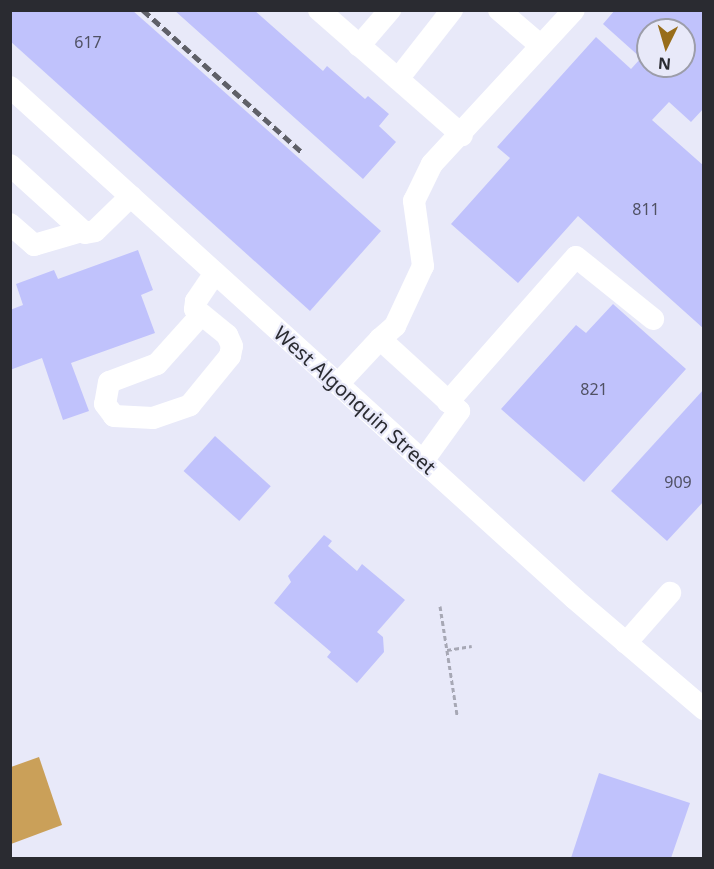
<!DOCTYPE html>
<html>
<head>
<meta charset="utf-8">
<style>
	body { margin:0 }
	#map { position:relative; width:714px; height:869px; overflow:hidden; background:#e8e9f9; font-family:"Noto Sans",sans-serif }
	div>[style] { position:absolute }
	.water>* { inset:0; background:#caa059 }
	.building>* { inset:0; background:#c0c2fc; transform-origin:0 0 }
	.path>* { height:3px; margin-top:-1.5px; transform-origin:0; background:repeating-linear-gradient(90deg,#a7a8b5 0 4.5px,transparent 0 7.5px) }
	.minor>* { height:22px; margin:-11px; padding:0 11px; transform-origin:11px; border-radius:11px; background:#fff }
	.rail>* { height:4.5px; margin-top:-2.25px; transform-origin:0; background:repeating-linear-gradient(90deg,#5f6068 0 9px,transparent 0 13.5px) }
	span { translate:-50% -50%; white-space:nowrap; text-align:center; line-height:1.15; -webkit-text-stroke:4.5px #e8e9f9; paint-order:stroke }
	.number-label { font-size:16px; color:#505164 }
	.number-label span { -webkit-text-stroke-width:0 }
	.street-label { font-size:20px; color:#2a2b31 }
	.frame { position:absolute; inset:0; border:12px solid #2a2b31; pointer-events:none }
	.north { position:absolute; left:636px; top:18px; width:60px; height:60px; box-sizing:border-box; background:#e8e9f9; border:2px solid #9c9da9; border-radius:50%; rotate:185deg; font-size:16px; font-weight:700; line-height:24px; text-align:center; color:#2a2b31 }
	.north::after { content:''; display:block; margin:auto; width:21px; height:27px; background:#986d1a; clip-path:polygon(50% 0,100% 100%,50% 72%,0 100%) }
</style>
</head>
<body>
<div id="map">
	<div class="water">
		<i style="clip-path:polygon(39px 757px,62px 825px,11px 844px,11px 767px)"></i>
	</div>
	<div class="building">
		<i style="clip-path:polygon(10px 10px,132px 10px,381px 231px,310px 311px,10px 41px)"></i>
		<i style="clip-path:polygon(174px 10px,254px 10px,323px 71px,327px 66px,365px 99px,368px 96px,389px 114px,379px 126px,396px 142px,363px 179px)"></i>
		<i style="clip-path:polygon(evenodd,615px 10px,704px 10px,704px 108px,691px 122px,669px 102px,652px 120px,704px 166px,704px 329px,578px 216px,518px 283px,451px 224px,510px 158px,497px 147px,596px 37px,631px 69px,641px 58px,603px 24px,615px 10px,648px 30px,684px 30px,684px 66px,648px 66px,648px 30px)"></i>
		<i style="clip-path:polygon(138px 250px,153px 290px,141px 295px,155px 333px,71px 363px,89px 411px,63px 420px,42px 358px,10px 370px,10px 310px,23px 305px,16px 284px,54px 270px,58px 279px)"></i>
		<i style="clip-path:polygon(613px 304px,686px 369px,584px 482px,501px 409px,576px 325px,586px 333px)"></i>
		<i style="clip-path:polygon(704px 389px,704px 501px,667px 541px,611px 491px)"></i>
		<i style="left:215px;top:436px;width:75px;height:47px;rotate:42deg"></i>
		<i style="clip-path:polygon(324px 535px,332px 541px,328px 546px,357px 571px,362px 564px,405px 600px,377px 632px,383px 637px,384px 652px,357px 683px,327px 657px,331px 652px,274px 603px,291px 582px,288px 576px)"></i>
		<i style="clip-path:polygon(599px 773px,690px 803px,671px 858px,571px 858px)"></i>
	</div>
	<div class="path">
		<i style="left:440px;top:606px;width:110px;rotate:81.1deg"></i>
		<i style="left:447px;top:650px;width:25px;rotate:-9deg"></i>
	</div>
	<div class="minor">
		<i style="left:319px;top:10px;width:190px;rotate:41.2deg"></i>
		<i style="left:499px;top:10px;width:54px;rotate:40.5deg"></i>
		<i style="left:359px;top:46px;width:48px;rotate:-49.3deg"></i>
		<i style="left:398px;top:79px;width:88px;rotate:-52deg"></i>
		<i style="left:10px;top:87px;width:762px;rotate:42.18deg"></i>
		<i style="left:575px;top:599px;width:170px;rotate:40.5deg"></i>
		<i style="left:10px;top:165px;width:101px;rotate:42.2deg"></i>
		<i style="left:85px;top:233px;width:10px;rotate:-11deg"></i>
		<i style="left:95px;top:231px;width:50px;rotate:-44.2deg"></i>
		<i style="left:10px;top:224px;width:32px;rotate:41deg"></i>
		<i style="left:34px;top:245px;width:50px;rotate:-16.3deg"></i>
		<i style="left:201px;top:315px;width:66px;rotate:131.9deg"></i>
		<i style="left:157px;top:364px;width:51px;rotate:159.4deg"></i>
		<i style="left:109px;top:382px;width:22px;rotate:100deg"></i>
		<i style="left:105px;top:404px;width:15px;rotate:53deg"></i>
		<i style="left:114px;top:416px;width:39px;rotate:3deg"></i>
		<i style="left:153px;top:418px;width:39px;rotate:-19deg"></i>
		<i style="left:190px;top:405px;width:63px;rotate:-50.8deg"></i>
		<i style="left:230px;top:356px;width:10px;rotate:-79deg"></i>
		<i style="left:232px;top:346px;width:12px;rotate:-114deg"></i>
		<i style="left:227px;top:335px;width:41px;rotate:-140.9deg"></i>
		<i style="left:195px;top:309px;width:8px;rotate:-83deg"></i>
		<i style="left:196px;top:301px;width:34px;rotate:-56deg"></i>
		<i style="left:380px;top:339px;width:20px;rotate:-41deg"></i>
		<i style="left:395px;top:326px;width:66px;rotate:-65deg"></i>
		<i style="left:423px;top:266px;width:66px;rotate:-97.9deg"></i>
		<i style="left:414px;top:201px;width:41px;rotate:-64.1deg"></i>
		<i style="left:432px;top:164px;width:209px;rotate:-47.3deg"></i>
		<i style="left:338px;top:384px;width:62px;rotate:-47deg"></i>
		<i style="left:380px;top:339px;width:107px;rotate:42.3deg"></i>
		<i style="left:459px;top:411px;width:62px;rotate:125.8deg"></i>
		<i style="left:448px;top:402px;width:193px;rotate:-48.6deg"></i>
		<i style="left:576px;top:257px;width:99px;rotate:38.8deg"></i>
		<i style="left:626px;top:643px;width:67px;rotate:-48.7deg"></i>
	</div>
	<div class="rail">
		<i style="left:143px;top:10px;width:215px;rotate:41.8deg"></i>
	</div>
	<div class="number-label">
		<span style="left:88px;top:42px">617</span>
		<span style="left:646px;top:209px">811</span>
		<span style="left:594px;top:389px">821</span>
		<span style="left:678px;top:482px">909</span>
	</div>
	<div class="street-label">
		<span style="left:355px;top:400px;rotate:42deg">West Algonquin Street</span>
	</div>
	<div class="frame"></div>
	<div class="north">N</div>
</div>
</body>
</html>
